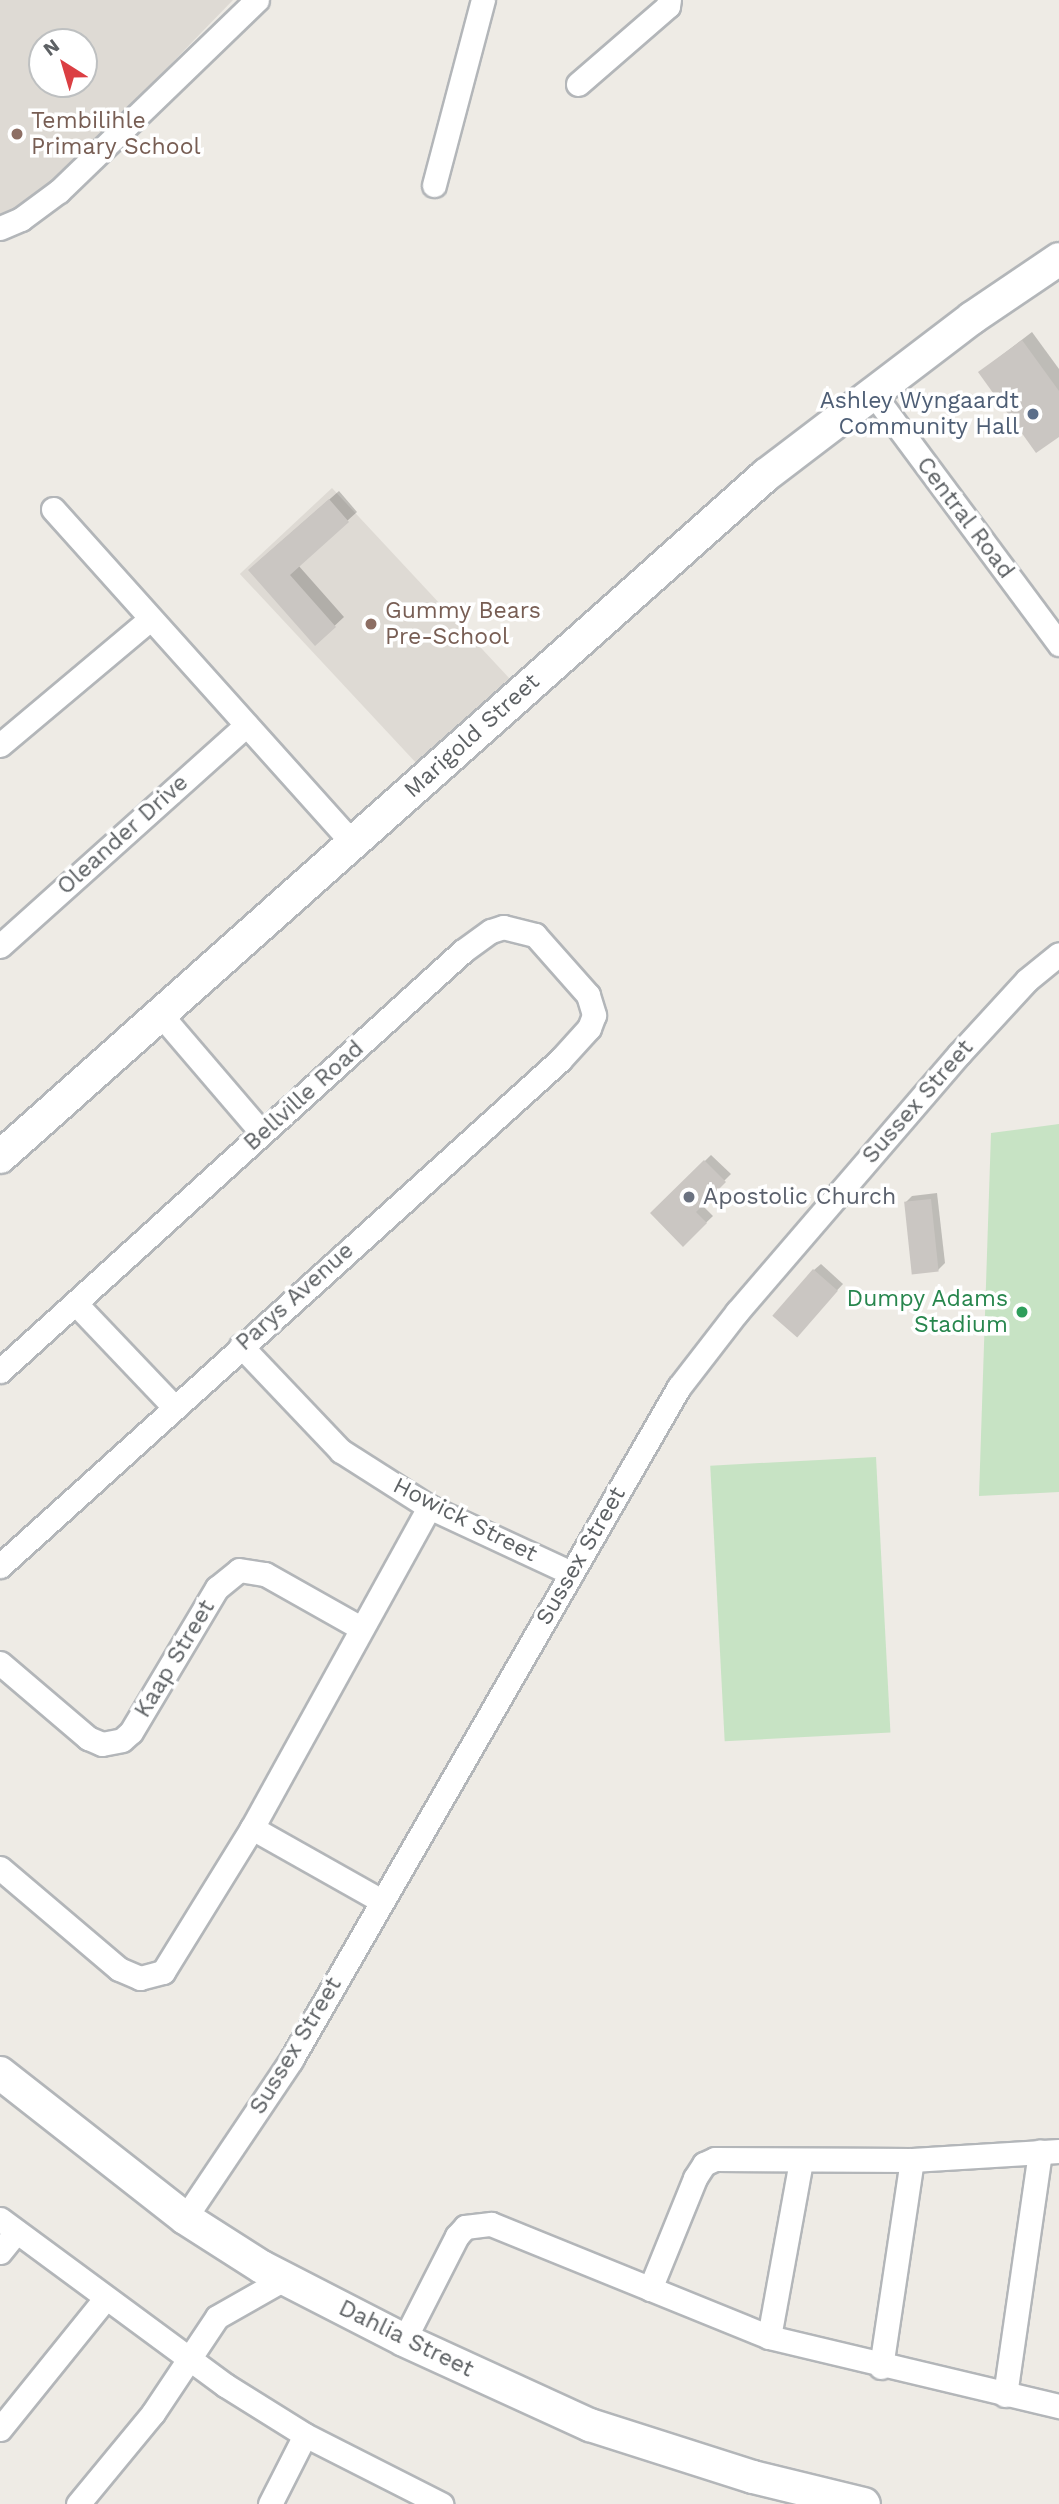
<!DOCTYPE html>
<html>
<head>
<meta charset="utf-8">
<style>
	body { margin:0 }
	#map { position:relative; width:1059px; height:2504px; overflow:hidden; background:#eeebe5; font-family:"Work Sans",sans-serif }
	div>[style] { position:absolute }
	.education>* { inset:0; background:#dedad4; transform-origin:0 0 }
	.green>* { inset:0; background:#c7e3c4; transform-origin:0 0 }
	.shadow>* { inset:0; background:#0003 }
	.building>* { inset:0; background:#cac6c2; transform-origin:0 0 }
	.roads { filter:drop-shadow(2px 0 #b3b6b9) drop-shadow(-2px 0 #b3b6b9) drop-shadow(0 2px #b3b6b9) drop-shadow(0 -2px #b3b6b9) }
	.street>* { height:23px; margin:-11.5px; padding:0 11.5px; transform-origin:11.5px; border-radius:11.5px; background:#fff }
	.secondary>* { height:32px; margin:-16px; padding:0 16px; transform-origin:16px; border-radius:16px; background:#fff }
	.dots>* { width:19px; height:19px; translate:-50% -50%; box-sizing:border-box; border:4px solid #fff; border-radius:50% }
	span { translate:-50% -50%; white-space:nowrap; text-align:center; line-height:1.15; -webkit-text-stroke:7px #fff; paint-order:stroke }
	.education-label { font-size:23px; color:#785e54 }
	.left { translate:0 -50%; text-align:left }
	.service-label { font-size:23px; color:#4e5e75 }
	.right { translate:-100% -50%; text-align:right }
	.street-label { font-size:23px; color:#5d6164 }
	.worship-label { font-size:23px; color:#5b616d }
	.leisure-label { font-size:23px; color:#27864d }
	.north { position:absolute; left:28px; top:28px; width:70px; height:70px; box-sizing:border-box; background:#fff; border:2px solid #bec0c1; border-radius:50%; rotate:323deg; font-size:19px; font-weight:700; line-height:28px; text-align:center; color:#5d6164 }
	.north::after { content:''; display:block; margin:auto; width:24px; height:32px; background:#db3f43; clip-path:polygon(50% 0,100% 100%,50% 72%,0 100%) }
</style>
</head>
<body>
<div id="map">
	<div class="education">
		<i style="clip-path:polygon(evenodd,0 0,233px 0,68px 170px,23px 209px,0 218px,0 0,42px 42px,84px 42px,84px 84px,42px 84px,42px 42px)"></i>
		<i style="left:332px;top:488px;width:260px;height:126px;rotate:47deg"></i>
	</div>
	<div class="green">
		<i style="clip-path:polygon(1059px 1124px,1059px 1492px,979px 1496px,991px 1133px)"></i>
		<i style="left:876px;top:1457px;width:276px;height:166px;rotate:87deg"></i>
	</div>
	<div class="shadow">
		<i style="clip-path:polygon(1032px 332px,1059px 369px,1059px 435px,980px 372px)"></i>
		<i style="clip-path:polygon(339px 491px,357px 512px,298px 565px,344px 617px,315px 644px,259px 561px)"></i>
		<i style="clip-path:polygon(711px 1155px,731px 1174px,701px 1204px,713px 1216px,683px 1245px,652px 1213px)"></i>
		<i style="clip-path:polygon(937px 1193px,945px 1263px,938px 1270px,905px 1203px,912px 1196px)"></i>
		<i style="clip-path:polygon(821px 1264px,843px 1284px,795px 1335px,814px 1270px)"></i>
	</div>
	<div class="building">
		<i style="clip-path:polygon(1022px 340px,1059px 391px,1059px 437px,1036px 453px,978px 372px)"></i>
		<i style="clip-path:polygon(329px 499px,349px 522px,290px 575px,336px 627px,315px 646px,248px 570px)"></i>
		<i style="clip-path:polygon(704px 1160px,726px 1182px,696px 1212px,707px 1223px,683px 1247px,650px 1213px)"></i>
		<i style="left:931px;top:1199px;width:73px;height:27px;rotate:84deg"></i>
		<i style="left:813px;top:1269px;width:33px;height:62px;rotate:41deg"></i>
	</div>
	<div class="roads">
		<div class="street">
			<i style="left:578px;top:84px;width:119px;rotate:-40.9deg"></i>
			<i style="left:668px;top:6px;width:6px;rotate:-81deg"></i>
			<i style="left:434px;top:185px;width:191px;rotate:-75.2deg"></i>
			<i style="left:0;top:228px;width:23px;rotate:-23deg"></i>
			<i style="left:21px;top:219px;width:47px;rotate:-36.4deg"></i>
			<i style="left:59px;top:191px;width:275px;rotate:-44deg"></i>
			<i style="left:872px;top:392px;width:314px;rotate:53.4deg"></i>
			<i style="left:53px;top:509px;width:449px;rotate:48.1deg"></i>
			<i style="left:0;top:745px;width:194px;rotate:-40deg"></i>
			<i style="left:0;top:946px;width:331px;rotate:-41.9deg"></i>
			<i style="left:161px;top:1015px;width:155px;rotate:49.4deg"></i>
			<i style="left:76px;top:1304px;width:141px;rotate:46.4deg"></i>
			<i style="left:241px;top:1346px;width:145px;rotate:46.4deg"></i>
			<i style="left:341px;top:1451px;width:104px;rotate:32.5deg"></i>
			<i style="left:429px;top:1507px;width:157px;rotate:24.9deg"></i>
			<i style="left:0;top:1371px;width:625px;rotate:-42.21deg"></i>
			<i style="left:463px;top:951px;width:34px;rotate:-36deg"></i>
			<i style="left:491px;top:931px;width:13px;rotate:-18deg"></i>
			<i style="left:503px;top:927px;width:33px;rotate:14deg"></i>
			<i style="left:535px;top:935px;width:80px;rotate:48.5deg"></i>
			<i style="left:588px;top:995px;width:21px;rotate:73deg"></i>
			<i style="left:594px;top:1015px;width:14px;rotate:111deg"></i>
			<i style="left:589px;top:1028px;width:43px;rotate:132.2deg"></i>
			<i style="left:560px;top:1060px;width:755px;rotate:137.9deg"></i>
			<i style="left:0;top:1663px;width:116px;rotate:40.4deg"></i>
			<i style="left:88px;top:1738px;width:15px;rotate:23deg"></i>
			<i style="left:102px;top:1744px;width:20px;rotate:-11deg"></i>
			<i style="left:122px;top:1740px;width:12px;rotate:-42deg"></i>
			<i style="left:131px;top:1732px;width:168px;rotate:-59.2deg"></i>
			<i style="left:217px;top:1588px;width:28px;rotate:-39deg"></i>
			<i style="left:239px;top:1570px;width:26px;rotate:9deg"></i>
			<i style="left:265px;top:1574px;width:110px;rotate:29.4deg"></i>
			<i style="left:252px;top:1828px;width:147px;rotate:29.4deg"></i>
			<i style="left:0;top:1868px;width:156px;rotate:40.3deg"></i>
			<i style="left:119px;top:1969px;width:23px;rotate:23deg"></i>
			<i style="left:140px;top:1978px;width:24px;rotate:-15deg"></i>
			<i style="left:163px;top:1972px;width:169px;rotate:-58.3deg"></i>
			<i style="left:252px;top:1828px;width:367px;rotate:-61.1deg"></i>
			<i style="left:185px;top:2218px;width:190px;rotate:-56.1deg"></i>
			<i style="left:291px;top:2060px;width:777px;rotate:-60.04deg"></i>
			<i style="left:679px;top:1387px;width:95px;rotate:-52.3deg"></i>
			<i style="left:737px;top:1312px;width:340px;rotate:-49.3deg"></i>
			<i style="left:959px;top:1054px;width:100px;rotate:-47.4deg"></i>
			<i style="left:1027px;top:980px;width:41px;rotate:-39.1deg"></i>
			<i style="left:0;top:2219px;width:280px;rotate:36.4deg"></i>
			<i style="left:225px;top:2385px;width:94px;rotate:32deg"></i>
			<i style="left:305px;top:2435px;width:153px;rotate:26.9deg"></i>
			<i style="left:0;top:2252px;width:26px;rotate:-51deg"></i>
			<i style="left:650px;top:2289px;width:120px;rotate:-67.9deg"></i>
			<i style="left:695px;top:2178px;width:17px;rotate:-57deg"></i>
			<i style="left:704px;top:2164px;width:12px;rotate:-24deg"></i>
			<i style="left:715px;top:2159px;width:197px;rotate:0.3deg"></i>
			<i style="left:912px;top:2160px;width:147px;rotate:-3.5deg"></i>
			<i style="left:769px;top:2337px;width:179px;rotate:-79.7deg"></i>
			<i style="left:404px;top:2340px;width:117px;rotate:-63deg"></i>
			<i style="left:457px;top:2236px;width:12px;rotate:-48deg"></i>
			<i style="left:465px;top:2227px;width:26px;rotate:-7deg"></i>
			<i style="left:491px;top:2224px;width:300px;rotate:22.1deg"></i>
			<i style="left:769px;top:2337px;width:298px;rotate:13.4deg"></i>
			<i style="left:881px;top:2367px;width:209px;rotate:-81.5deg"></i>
			<i style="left:1005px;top:2395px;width:246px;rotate:-81.8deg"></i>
			<i style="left:0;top:2429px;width:167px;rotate:-51.1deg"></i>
			<i style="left:78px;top:2504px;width:118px;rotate:-50.5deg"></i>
			<i style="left:153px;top:2413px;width:115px;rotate:-56.3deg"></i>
			<i style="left:217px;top:2317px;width:77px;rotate:-29.6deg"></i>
			<i style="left:270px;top:2504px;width:77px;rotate:-63.1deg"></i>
		</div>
		<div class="secondary">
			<i style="left:0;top:1157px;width:1026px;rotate:-41.68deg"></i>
			<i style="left:766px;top:475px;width:259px;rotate:-37.3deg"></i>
			<i style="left:972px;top:318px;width:105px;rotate:-34.1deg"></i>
			<i style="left:0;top:2073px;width:235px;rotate:38.1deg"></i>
			<i style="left:185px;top:2218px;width:91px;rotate:32.5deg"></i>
			<i style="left:262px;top:2267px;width:160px;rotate:27.2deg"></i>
			<i style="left:404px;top:2340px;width:205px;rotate:24.6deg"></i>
			<i style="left:590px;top:2425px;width:171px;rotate:17.7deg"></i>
			<i style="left:753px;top:2477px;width:114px;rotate:13.7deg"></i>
		</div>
	</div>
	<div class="dots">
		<i style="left:17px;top:134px;background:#8d6e63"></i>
		<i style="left:1033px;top:414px;background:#5c6f8a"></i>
		<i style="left:371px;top:624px;background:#8d6e63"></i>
		<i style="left:689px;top:1197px;background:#6b7280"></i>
		<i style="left:1022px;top:1312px;background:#2e9e5b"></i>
	</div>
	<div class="education-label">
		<span class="left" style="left:31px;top:134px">Tembilihle<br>Primary School</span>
		<span class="left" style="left:385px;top:624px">Gummy Bears<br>Pre-School</span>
	</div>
	<div class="service-label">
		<span class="right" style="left:1019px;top:414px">Ashley Wyngaardt<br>Community Hall</span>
	</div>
	<div class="street-label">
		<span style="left:965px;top:518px;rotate:53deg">Central Road</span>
		<span style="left:472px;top:736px;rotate:-42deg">Marigold Street</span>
		<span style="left:123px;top:835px;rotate:-42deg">Oleander Drive</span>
		<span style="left:304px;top:1096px;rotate:-42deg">Bellville Road</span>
		<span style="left:918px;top:1102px;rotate:-49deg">Sussex Street</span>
		<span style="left:295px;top:1297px;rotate:-42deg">Parys Avenue</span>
		<span style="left:465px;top:1520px;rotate:27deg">Howick Street</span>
		<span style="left:581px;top:1556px;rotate:-60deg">Sussex Street</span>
		<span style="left:175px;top:1659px;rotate:-59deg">Kaap Street</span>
		<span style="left:296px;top:2046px;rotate:-59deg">Sussex Street</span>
		<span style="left:406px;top:2339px;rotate:26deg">Dahlia Street</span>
	</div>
	<div class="worship-label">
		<span class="left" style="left:703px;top:1197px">Apostolic Church</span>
	</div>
	<div class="leisure-label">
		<span class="right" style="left:1008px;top:1312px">Dumpy Adams<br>Stadium</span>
	</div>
	<div class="north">N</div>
</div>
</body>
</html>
